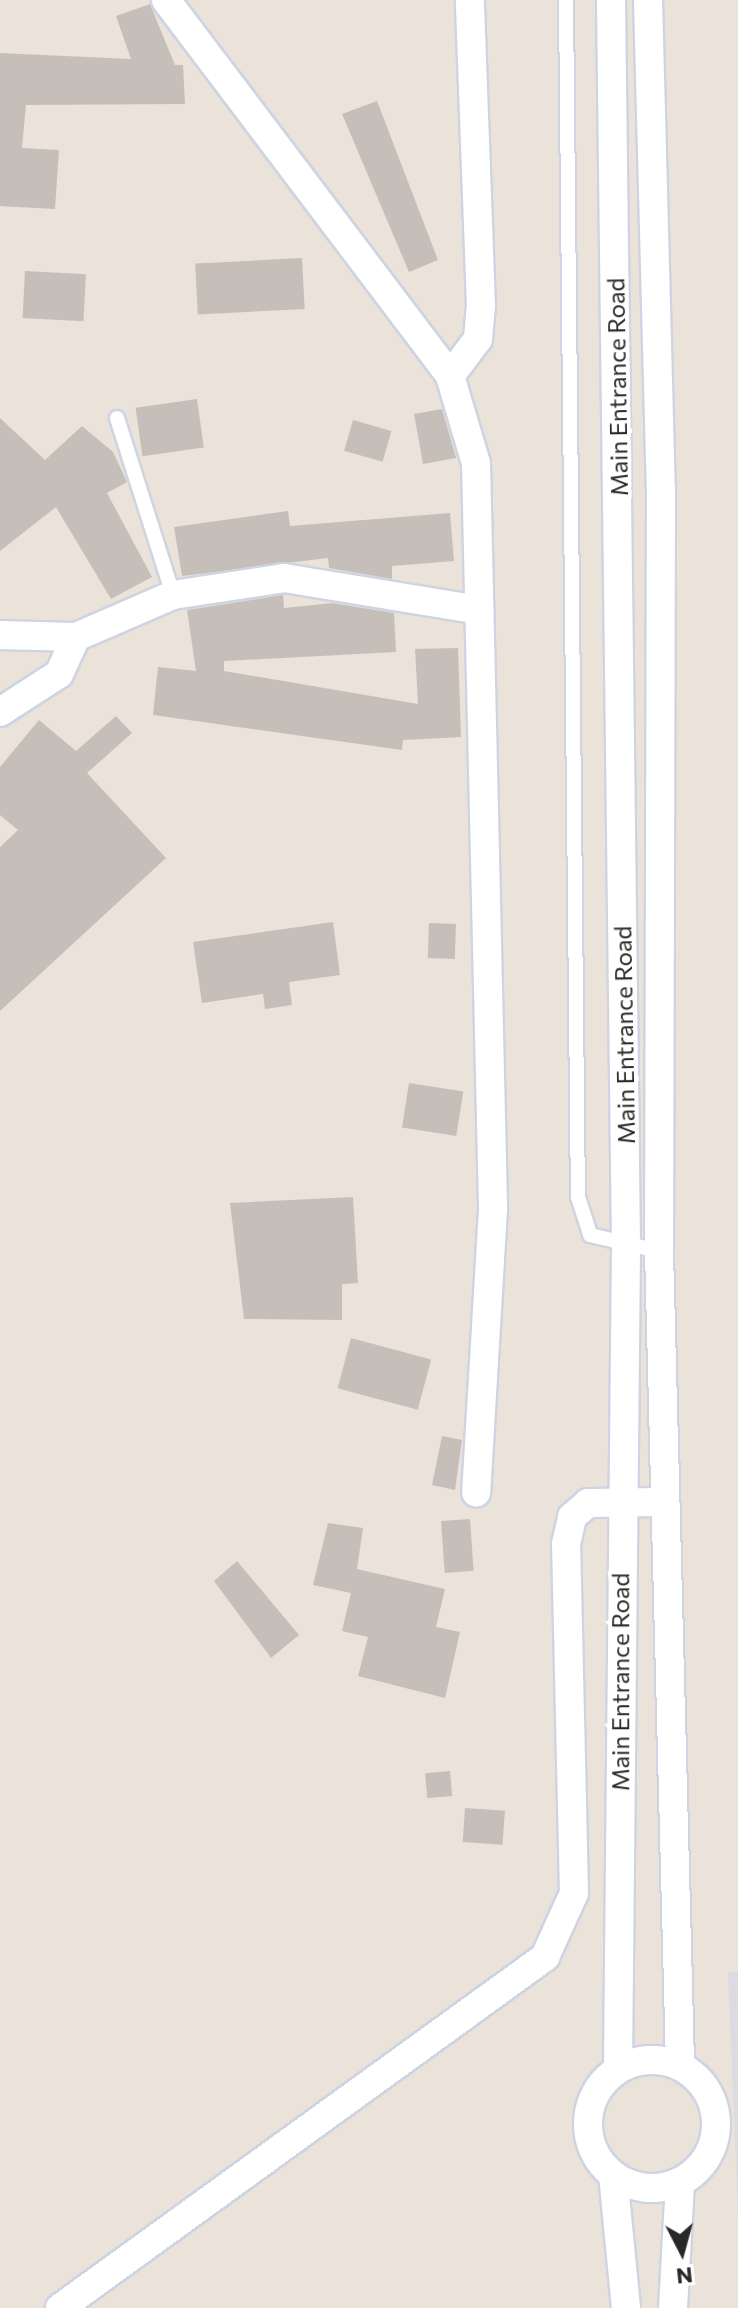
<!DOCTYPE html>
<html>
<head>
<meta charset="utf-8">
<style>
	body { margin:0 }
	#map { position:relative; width:738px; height:2308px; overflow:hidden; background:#ebe2d9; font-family:Commissioner,sans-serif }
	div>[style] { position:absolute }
	.industrial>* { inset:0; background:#dcdae3 }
	.building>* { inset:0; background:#c6bfb9; transform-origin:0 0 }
	.roads { filter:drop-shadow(2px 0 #ced4e2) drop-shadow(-2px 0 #ced4e2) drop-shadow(0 2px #ced4e2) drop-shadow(0 -2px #ced4e2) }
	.lane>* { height:14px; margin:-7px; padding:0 7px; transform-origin:7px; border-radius:7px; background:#fff }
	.street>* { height:28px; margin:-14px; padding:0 14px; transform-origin:14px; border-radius:14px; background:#fff }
	.street>.ring { margin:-14px; padding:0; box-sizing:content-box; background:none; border:28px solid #fff; border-radius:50% }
	span { translate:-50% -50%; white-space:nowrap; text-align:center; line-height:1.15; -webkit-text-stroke:7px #fff; paint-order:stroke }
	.street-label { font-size:24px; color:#282828 }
	.north { position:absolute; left:642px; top:2212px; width:80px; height:80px; -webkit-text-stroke:6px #fff; paint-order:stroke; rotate:174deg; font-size:22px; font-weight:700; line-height:32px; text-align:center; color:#282828 }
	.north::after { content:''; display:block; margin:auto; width:28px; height:36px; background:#282828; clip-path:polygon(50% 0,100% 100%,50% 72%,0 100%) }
</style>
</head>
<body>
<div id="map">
	<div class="industrial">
		<i style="clip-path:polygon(728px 1972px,738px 1972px,738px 2212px)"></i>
	</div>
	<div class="building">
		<i style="clip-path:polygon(150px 4px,175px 65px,183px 65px,185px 104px,26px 105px,22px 148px,59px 150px,55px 209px,0 206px,0 53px,131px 59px,116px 16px)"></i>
		<i style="clip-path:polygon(377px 101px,438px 260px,409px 272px,342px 114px)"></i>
		<i style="left:302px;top:258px;width:51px;height:107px;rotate:87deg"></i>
		<i style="left:25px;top:271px;width:61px;height:47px;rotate:3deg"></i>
		<i style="left:197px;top:399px;width:49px;height:62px;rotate:82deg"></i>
		<i style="clip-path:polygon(442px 409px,456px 458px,423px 464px,414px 414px)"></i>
		<i style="clip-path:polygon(0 418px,45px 460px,82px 426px,113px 452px,127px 482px,107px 493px,152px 577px,111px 599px,56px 507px,0 551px)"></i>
		<i style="left:353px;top:420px;width:40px;height:32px;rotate:16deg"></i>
		<i style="clip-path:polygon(288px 511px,290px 526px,450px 513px,454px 561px,392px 566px,392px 579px,329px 568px,328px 558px,182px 576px,174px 527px)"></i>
		<i style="clip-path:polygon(283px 595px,284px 608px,332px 603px,394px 613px,396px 652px,224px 661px,224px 671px,418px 704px,415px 649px,458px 648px,461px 737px,403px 740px,402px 750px,153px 715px,158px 667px,196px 671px,187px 610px)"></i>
		<i style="clip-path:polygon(116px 716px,132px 733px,87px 773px,166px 858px,0 1011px,0 847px,18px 830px,0 815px,0 767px,39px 720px,76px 751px)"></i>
		<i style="clip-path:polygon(333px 922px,340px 975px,289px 982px,292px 1005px,265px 1009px,263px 994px,202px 1003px,193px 942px)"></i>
		<i style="left:429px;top:923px;width:27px;height:35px;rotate:2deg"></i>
		<i style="left:409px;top:1083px;width:55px;height:45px;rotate:9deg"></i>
		<i style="clip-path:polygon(353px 1197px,358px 1283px,342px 1284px,342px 1320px,244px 1319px,230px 1203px)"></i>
		<i style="left:351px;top:1338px;width:83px;height:52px;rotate:15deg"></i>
		<i style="clip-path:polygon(442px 1436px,462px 1440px,455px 1490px,432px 1485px)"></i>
		<i style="left:470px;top:1519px;width:52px;height:29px;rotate:86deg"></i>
		<i style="clip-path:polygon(328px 1523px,363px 1528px,357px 1569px,445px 1589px,436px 1627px,460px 1632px,445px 1698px,358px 1676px,368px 1637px,342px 1631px,351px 1593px,313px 1585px)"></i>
		<i style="clip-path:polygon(237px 1561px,299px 1635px,271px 1658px,214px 1581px)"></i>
		<i style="left:450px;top:1771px;width:25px;height:25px;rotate:85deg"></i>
		<i style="left:465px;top:1808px;width:40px;height:34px;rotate:4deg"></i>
	</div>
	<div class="roads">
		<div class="lane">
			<i style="left:566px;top:0;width:1197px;rotate:89.43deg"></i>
			<i style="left:578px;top:1197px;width:40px;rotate:72deg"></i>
			<i style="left:590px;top:1235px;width:71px;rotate:13.1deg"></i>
			<i style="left:117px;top:418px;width:186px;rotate:72.4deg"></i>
		</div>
		<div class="street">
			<i style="left:166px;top:0;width:471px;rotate:52.9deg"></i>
			<i style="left:450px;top:376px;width:91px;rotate:73.4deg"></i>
			<i style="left:476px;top:463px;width:746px;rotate:88.69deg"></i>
			<i style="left:493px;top:1209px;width:284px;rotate:93.4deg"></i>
			<i style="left:611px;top:0;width:1247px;rotate:89.31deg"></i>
			<i style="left:626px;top:1247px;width:822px;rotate:90.56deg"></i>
			<i style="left:648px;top:0;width:489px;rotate:88.5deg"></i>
			<i style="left:661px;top:489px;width:762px;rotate:90.15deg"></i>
			<i style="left:659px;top:1251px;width:814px;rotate:88.52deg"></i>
			<i style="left:450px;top:376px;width:46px;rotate:-52.9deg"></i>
			<i style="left:478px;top:339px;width:33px;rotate:-85deg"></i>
			<i style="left:481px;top:306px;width:306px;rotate:-92.1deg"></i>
			<i style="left:0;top:635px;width:76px;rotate:1.5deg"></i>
			<i style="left:76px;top:637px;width:106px;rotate:-23.4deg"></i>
			<i style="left:173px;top:595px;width:112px;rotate:-8.7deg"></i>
			<i style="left:284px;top:578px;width:198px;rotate:9.3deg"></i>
			<i style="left:0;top:712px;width:70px;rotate:-32.8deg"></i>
			<i style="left:59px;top:674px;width:41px;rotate:-65.3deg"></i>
			<i class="ring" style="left:588px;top:2060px;width:100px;height:100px"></i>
			<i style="left:613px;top:2175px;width:134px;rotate:84.4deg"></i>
			<i style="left:60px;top:2308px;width:599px;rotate:-35.89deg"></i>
			<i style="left:545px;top:1957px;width:70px;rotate:-65.6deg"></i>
			<i style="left:574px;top:1893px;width:349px;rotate:-91.3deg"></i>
			<i style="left:566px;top:1544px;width:28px;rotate:-77deg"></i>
			<i style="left:572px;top:1517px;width:21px;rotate:-41deg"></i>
			<i style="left:588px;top:1503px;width:76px;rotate:-0.8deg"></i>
			<i style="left:673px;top:2308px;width:126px;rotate:-86.8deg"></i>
		</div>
	</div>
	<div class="street-label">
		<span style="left:617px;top:387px;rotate:-91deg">Main Entrance Road</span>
		<span style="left:624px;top:1035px;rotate:-91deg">Main Entrance Road</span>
		<span style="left:620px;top:1682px;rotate:-90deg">Main Entrance Road</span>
	</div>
	<div class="north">N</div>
</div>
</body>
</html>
